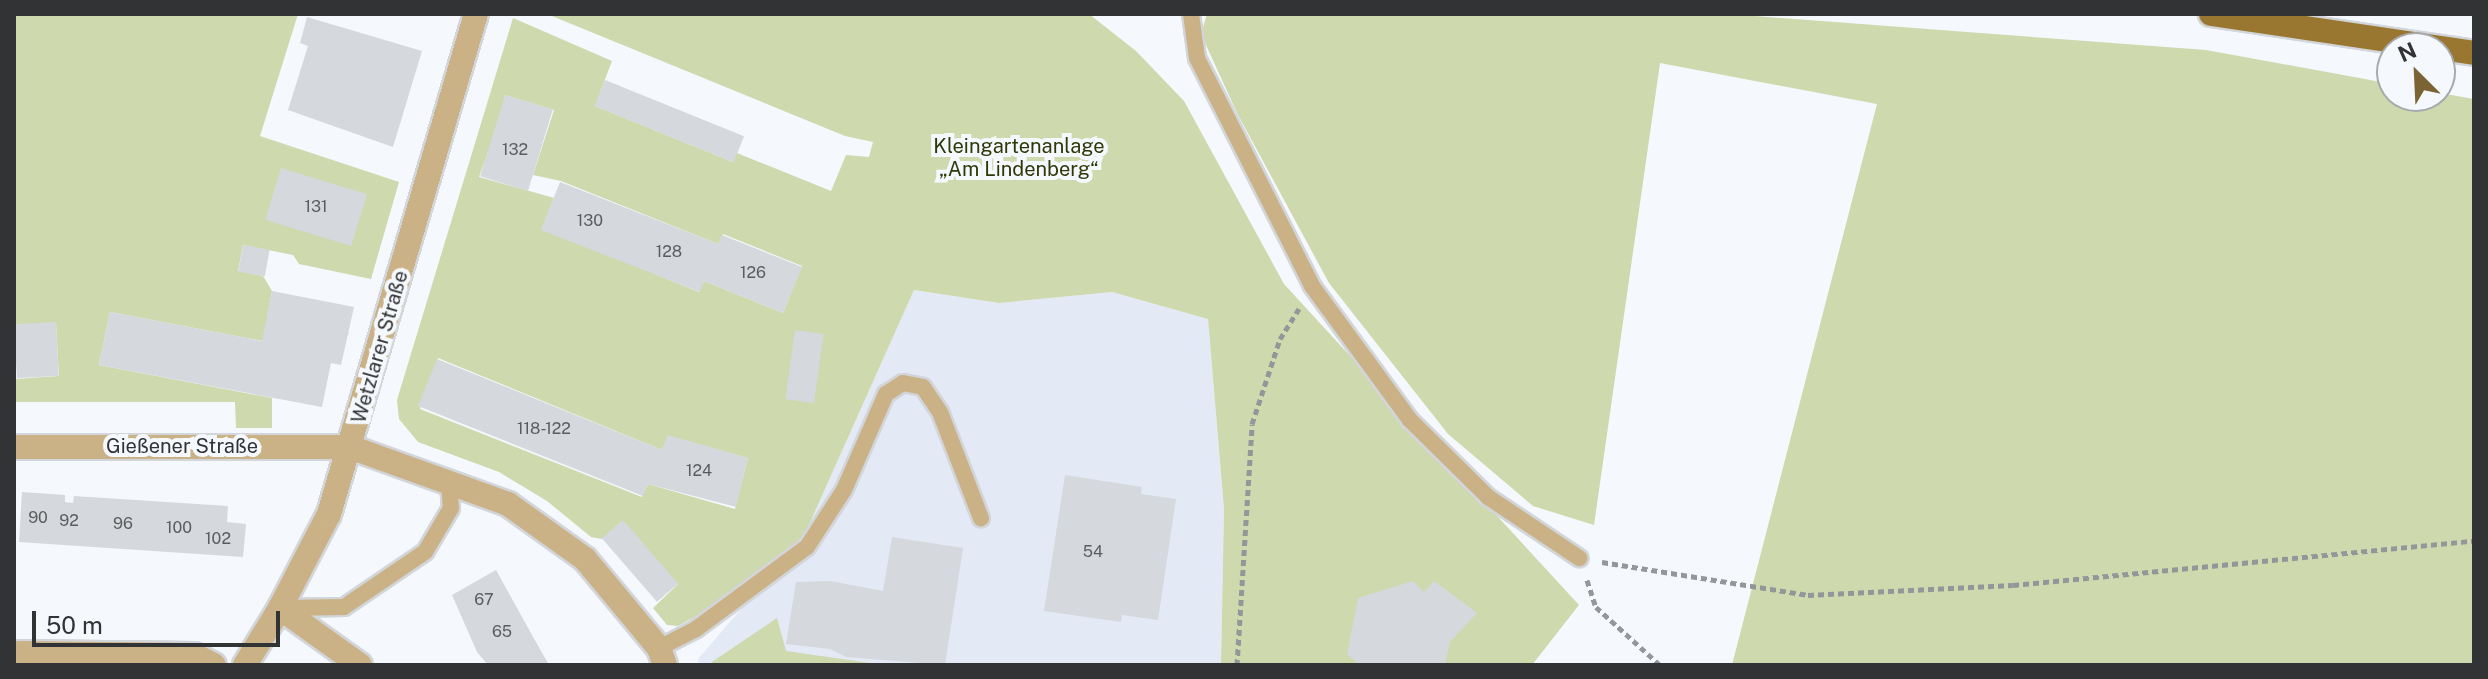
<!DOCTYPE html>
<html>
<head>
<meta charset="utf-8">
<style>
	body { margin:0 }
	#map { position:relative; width:2488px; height:679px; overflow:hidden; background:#f5f8fd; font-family:"Public Sans",sans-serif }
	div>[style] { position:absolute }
	.built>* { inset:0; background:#e3eaf5 }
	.green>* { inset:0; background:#ced9ad }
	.building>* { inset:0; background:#d5d8dc; transform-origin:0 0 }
	.path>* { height:5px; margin-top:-2.5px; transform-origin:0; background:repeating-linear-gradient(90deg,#949699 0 6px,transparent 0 10px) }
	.roads { filter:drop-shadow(2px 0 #d2d5d9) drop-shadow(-2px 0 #d2d5d9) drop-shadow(0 2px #d2d5d9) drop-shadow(0 -2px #d2d5d9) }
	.lane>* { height:16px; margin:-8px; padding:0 8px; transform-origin:8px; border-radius:8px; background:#cab286 }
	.street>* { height:24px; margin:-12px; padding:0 12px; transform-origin:12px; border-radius:12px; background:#cab286 }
	.primary>* { height:24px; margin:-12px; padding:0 12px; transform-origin:12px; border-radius:12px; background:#9a7731 }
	span { translate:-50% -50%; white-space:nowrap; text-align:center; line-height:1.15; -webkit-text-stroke:8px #f5f8fd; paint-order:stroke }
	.number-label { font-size:16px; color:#5b5c5e }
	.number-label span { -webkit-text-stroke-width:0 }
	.park-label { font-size:20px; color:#303807 }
	.street-label { font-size:20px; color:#323334 }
	.frame { position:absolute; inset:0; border:16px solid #323334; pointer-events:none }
	.north { position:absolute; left:2376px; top:32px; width:80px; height:80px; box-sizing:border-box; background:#f5f8fd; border:2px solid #a7a9ad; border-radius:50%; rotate:336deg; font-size:22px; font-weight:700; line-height:32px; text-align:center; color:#323334 }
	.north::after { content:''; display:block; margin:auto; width:28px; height:36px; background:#7b6334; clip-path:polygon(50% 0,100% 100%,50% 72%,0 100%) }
	.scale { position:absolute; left:32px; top:611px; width:248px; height:36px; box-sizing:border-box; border:4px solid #323334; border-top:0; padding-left:10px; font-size:24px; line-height:28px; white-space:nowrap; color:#323334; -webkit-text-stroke:6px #f5f8fd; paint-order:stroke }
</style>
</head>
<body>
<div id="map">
	<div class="built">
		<i style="clip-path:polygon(914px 290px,999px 303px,1112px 292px,1208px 319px,1224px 509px,1221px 665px,699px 665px,698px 659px,804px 536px)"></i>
	</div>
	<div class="green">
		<i style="clip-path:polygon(14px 14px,298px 14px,260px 136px,399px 182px,371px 279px,299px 264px,293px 255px,243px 245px,238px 271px,263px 276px,272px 291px,267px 318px,349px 333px,346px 337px,279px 344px,110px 312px,99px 365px,272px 398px,272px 428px,236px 428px,235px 402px,14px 402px,14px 379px,59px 376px,56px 323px,14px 325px)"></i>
		<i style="clip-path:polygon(evenodd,547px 14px,1089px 14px,1136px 51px,1184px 101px,1284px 284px,1579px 605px,1532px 665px,1221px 665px,1224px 509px,1208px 319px,1112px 292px,999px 303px,914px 290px,804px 536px,776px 562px,713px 607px,678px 626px,667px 625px,653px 608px,678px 584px,622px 521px,602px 539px,591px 537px,547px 501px,499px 472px,418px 442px,399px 419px,397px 400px,513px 18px,612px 61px,595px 106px,733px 162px,737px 153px,831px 191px,846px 155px,869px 157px,873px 142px,845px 136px,547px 14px,505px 95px,554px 110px,533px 175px,561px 181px,718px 244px,723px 234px,802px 266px,783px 313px,704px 281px,699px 292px,542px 228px,554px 198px,479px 177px,498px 125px,505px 95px,547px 14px,438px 358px,662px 450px,668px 436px,748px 458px,735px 509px,648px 484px,642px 497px,420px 409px,438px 358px)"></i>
		<i style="clip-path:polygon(1207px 14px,1728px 14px,2206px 50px,2392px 84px,2392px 96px,2440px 96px,2440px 93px,2474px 99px,2474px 665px,1732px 665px,1877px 104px,1660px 63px,1594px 525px,1533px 506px,1448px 434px,1329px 283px,1237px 113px,1201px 34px)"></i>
		<i style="clip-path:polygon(777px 618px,786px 651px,884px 665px,713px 665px,712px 662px)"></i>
	</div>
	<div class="building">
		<i style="clip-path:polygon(307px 17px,422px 51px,393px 147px,288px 110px,308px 46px,300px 43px)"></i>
		<i style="left:605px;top:80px;width:150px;height:28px;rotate:22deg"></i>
		<i style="left:505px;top:95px;width:50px;height:85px;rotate:17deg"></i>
		<i style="left:281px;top:168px;width:90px;height:54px;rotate:17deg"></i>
		<i style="clip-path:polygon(560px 182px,718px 244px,722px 235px,802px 267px,783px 313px,704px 281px,700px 292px,541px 230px)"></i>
		<i style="left:243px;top:245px;width:27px;height:27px;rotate:10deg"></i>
		<i style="clip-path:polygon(272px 291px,354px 307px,341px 365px,331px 363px,322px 407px,99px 365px,110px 312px,262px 341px)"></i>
		<i style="left:56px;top:322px;width:54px;height:42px;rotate:87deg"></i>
		<i style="left:795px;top:330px;width:29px;height:70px;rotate:8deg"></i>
		<i style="clip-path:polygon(437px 359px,662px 450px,668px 435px,748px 458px,736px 507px,648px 484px,643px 496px,418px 406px)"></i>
		<i style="clip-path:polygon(1065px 475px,1142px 487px,1141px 494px,1176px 499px,1158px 620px,1122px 615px,1121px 622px,1044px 611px)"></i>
		<i style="clip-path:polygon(22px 492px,65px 495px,65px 502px,73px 503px,74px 496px,228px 506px,227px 522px,246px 524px,243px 557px,19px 542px)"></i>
		<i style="left:623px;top:520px;width:84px;height:28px;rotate:49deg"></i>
		<i style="clip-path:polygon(892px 537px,963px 548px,945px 665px,846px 657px,830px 649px,786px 644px,796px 582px,830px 581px,883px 591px)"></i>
		<i style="clip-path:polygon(496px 570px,532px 635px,549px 665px,488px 665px,477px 652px,452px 595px)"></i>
		<i style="clip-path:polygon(1413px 581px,1424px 592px,1434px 581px,1477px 613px,1450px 642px,1445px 665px,1359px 665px,1347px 654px,1358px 598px)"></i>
	</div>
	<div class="path">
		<i style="left:1602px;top:562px;width:209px;rotate:9.1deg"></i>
		<i style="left:1808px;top:595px;width:205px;rotate:-2.8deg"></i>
		<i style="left:2013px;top:585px;width:463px;rotate:-5.5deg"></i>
		<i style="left:1587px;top:580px;width:28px;rotate:72deg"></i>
		<i style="left:1596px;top:607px;width:86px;rotate:42.2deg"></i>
		<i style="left:1237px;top:665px;width:241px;rotate:-86.4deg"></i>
		<i style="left:1252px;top:424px;width:89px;rotate:-71.8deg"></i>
		<i style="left:1280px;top:339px;width:36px;rotate:-58deg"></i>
	</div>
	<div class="roads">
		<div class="lane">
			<i style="left:1191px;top:14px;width:44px;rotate:82.2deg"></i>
			<i style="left:1197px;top:58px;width:255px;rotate:63.2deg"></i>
			<i style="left:1312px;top:286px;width:166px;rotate:53.8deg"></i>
			<i style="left:1410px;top:420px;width:110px;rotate:44.6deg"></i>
			<i style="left:1488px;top:497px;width:110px;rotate:33.8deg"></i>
			<i style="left:281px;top:608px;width:63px;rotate:-0.9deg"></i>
			<i style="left:344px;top:607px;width:98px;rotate:-34.2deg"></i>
			<i style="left:425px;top:552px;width:51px;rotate:-59.4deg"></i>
			<i style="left:451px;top:508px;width:22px;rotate:-95deg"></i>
			<i style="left:659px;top:648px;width:42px;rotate:-27.2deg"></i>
			<i style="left:696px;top:629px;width:138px;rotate:-36.5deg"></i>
			<i style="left:807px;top:547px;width:68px;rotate:-57deg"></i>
			<i style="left:844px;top:490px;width:105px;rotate:-66.4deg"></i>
			<i style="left:886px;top:394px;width:20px;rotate:-33deg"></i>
			<i style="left:903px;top:383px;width:20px;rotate:11deg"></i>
			<i style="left:923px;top:387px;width:30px;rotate:56deg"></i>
			<i style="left:940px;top:412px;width:114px;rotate:68.9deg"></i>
		</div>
		<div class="street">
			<i style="left:14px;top:447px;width:336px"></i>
			<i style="left:350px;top:447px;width:168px;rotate:19.8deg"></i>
			<i style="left:508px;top:504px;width:95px;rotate:35.5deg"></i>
			<i style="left:585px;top:559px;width:116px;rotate:50.3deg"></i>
			<i style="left:659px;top:648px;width:18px;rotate:71deg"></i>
			<i style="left:280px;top:608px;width:98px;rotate:35.5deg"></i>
			<i style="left:14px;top:653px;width:180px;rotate:0.6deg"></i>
			<i style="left:194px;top:655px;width:22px;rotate:27deg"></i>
			<i style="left:245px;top:665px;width:67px;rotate:-58.4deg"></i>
			<i style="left:280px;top:608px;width:106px;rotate:-62.5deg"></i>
			<i style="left:329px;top:514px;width:521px;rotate:-73.62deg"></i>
		</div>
		<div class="primary">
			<i style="left:2211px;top:14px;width:266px;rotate:8.4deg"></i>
		</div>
	</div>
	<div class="number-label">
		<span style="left:515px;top:150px">132</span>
		<span style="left:316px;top:207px">131</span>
		<span style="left:590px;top:221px">130</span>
		<span style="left:669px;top:252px">128</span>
		<span style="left:753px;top:273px">126</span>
		<span style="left:544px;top:429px">118-122</span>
		<span style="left:699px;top:471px">124</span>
		<span style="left:38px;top:518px">90</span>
		<span style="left:69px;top:521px">92</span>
		<span style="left:123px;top:524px">96</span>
		<span style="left:179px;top:528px">100</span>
		<span style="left:218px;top:539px">102</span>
		<span style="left:1093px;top:552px">54</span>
		<span style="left:484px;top:600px">67</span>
		<span style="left:502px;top:632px">65</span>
	</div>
	<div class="park-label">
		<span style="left:1019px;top:158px">Kleingartenanlage<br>„Am Lindenberg“</span>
	</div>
	<div class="street-label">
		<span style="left:380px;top:347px;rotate:-74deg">Wetzlarer Straße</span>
		<span style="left:182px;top:446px">Gießener Straße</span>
	</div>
	<div class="frame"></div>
	<div class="north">N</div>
	<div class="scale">50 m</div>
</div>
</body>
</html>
